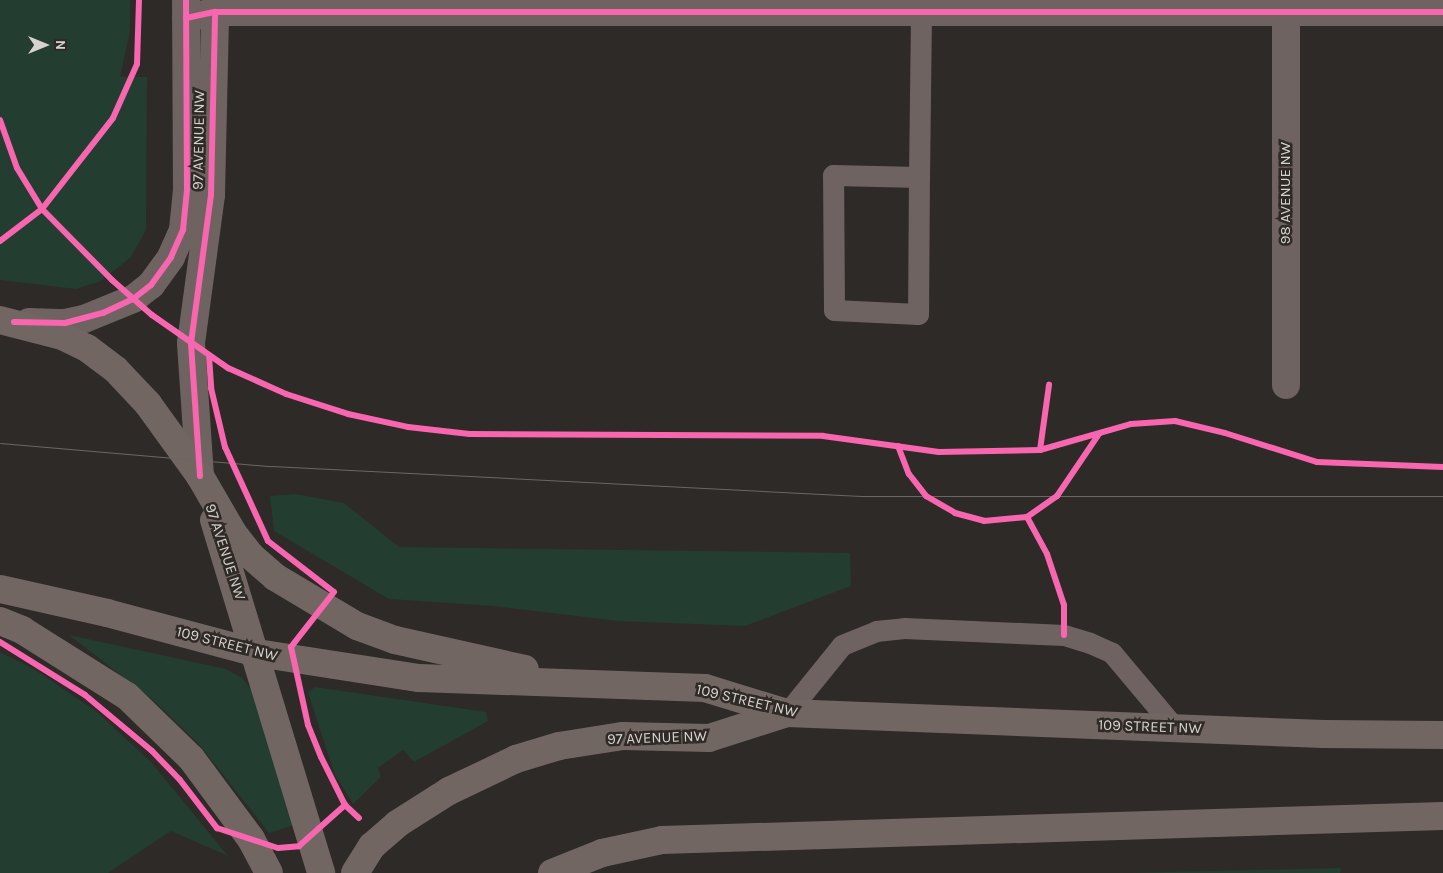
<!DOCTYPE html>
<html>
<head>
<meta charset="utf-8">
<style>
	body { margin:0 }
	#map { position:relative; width:1443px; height:873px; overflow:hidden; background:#2d2a27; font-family:Karla,sans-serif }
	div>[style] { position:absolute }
	.green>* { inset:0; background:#233d31 }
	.service>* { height:21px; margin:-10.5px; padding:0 10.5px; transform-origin:10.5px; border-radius:10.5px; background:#6e6361 }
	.minor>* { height:28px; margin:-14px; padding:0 14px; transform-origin:14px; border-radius:14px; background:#6e6361 }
	.tertiary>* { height:28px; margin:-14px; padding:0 14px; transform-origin:14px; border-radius:14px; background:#6e6361 }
	.secondary>* { height:28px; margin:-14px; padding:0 14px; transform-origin:14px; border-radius:14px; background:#726662 }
	.tram>* { height:1px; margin:-0.5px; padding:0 0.5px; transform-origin:0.5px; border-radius:0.5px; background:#6e6663 }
	.cycleway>* { height:6px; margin:-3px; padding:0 3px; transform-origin:3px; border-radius:3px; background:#f766af }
	span { translate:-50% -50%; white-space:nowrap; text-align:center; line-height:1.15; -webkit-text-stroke:5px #2f2a25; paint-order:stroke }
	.street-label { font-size:15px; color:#d5d2cf }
	.north { position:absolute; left:20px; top:20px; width:50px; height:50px; -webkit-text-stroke:4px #2f2a25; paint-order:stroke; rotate:90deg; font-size:14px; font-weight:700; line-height:20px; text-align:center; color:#d5d2cf }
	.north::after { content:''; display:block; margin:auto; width:18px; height:22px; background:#d5d2cf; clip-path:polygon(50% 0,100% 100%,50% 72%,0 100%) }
</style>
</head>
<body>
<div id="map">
	<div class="green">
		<i style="clip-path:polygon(0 0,130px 0,130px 31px,120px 77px,147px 77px,146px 230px,131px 257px,101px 281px,76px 289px,0 280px)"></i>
		<i style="clip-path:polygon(295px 494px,344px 503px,399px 547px,850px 553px,851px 586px,745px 626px,618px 621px,494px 606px,389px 599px,274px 531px,270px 496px)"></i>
		<i style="clip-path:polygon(69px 635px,226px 669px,242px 678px,254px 693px,294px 825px,269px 833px,198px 743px,153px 700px)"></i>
		<i style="clip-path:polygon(0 652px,34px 669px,97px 712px,151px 762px,228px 856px,171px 831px,108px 873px,0 873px)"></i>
		<i style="clip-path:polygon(315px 687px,486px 712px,488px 721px,414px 762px,403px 750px,378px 768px,381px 777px,353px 804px,335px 775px,314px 711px,308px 692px)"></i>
		<i style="clip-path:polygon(1341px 868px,1340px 873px,1126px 873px)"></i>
	</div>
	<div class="service">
		<i style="left:919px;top:177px;width:137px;rotate:90.4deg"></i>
		<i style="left:918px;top:314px;width:84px;rotate:-177.3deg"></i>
		<i style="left:834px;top:310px;width:135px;rotate:-90.4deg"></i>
		<i style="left:833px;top:175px;width:86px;rotate:1.3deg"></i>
		<i style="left:919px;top:177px;width:165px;rotate:-89.3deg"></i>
		<i style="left:787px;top:713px;width:87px;rotate:-51deg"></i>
		<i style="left:842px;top:645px;width:37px;rotate:-22deg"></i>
		<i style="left:876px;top:631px;width:28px;rotate:-6deg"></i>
		<i style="left:904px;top:628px;width:160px;rotate:2.5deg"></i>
		<i style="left:1064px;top:635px;width:27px;rotate:17deg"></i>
		<i style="left:1090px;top:643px;width:24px;rotate:24deg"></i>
		<i style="left:1112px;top:653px;width:98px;rotate:50deg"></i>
	</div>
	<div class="minor">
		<i style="left:1286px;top:385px;width:385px;rotate:-90deg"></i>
	</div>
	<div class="tertiary">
		<i style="left:186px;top:18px;width:30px;rotate:-12deg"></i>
		<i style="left:215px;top:12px;width:1228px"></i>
		<i style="left:29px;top:322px;width:36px;rotate:2deg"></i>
		<i style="left:65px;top:323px;width:19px;rotate:-12deg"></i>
		<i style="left:84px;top:319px;width:53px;rotate:-22.2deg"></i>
		<i style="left:133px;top:299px;width:23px;rotate:-38deg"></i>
		<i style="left:151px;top:285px;width:34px;rotate:-54deg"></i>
		<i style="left:171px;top:257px;width:30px;rotate:-66deg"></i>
		<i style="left:183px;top:230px;width:40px;rotate:-84.3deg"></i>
		<i style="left:187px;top:190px;width:190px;rotate:-90.3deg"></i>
		<i style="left:200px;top:476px;width:133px;rotate:-93.9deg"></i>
		<i style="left:191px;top:343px;width:149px;rotate:-82.3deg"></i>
		<i style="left:211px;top:195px;width:183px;rotate:-88.7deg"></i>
	</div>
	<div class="secondary">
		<i style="left:0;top:320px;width:64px;rotate:14.5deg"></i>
		<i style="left:62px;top:336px;width:28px;rotate:26deg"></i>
		<i style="left:87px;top:348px;width:36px;rotate:37deg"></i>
		<i style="left:116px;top:370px;width:47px;rotate:46.7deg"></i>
		<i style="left:148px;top:404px;width:89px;rotate:54.2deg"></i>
		<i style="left:200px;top:476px;width:66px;rotate:59.9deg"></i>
		<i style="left:233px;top:533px;width:29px;rotate:52deg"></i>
		<i style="left:251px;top:556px;width:32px;rotate:41deg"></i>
		<i style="left:275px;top:577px;width:96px;rotate:30.9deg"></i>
		<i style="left:357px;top:626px;width:40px;rotate:20.2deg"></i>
		<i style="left:395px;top:640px;width:133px;rotate:12.6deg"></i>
		<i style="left:214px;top:520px;width:369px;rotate:73.1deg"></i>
		<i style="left:0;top:589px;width:110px;rotate:12.6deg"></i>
		<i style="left:107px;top:613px;width:155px;rotate:14.9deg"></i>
		<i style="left:257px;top:653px;width:164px;rotate:8.8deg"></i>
		<i style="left:419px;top:678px;width:286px;rotate:2deg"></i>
		<i style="left:705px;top:688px;width:86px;rotate:17deg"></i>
		<i style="left:787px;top:713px;width:537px;rotate:2.24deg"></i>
		<i style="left:1324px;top:734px;width:119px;rotate:0.5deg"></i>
		<i style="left:0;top:621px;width:24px;rotate:22deg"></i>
		<i style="left:22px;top:630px;width:124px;rotate:32.2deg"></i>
		<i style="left:127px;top:696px;width:89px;rotate:44.1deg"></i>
		<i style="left:191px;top:758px;width:101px;rotate:53.5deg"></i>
		<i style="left:251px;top:839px;width:38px;rotate:62deg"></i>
		<i style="left:355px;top:873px;width:32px;rotate:-58deg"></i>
		<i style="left:372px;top:846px;width:33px;rotate:-41deg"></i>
		<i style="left:397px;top:824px;width:62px;rotate:-32.4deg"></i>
		<i style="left:449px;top:791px;width:74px;rotate:-25.5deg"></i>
		<i style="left:516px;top:759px;width:45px;rotate:-16.8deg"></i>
		<i style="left:559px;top:746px;width:65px;rotate:-8.9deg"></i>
		<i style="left:623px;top:736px;width:86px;rotate:1.3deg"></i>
		<i style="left:709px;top:738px;width:82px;rotate:-17.8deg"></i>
		<i style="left:552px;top:873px;width:54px;rotate:-21.8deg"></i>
		<i style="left:602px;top:853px;width:61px;rotate:-12.2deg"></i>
		<i style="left:662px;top:840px;width:781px;rotate:-1.76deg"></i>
	</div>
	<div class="tram">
		<i style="left:0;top:443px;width:272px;rotate:4.9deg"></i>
		<i style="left:271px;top:466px;width:591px;rotate:2.91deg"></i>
		<i style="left:861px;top:496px;width:582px"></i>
	</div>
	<div class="cycleway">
		<i style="left:186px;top:18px;width:30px;rotate:-12deg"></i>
		<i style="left:215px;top:12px;width:1228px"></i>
		<i style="left:0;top:120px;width:51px;rotate:70.5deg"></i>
		<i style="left:17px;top:168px;width:48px;rotate:58.6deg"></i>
		<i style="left:42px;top:209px;width:100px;rotate:45.4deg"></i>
		<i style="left:112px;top:280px;width:53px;rotate:41.2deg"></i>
		<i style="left:152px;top:315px;width:93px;rotate:34.9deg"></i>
		<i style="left:228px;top:368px;width:64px;rotate:24.1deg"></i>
		<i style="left:286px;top:394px;width:65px;rotate:17.9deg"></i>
		<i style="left:348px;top:414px;width:61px;rotate:12.2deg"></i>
		<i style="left:408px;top:427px;width:62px;rotate:6.4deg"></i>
		<i style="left:470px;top:434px;width:353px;rotate:0.3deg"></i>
		<i style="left:823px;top:436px;width:117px;rotate:7.9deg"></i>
		<i style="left:939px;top:452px;width:101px;rotate:-1.1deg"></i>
		<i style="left:1040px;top:450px;width:95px;rotate:-15.9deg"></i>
		<i style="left:1131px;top:424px;width:44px;rotate:-3.9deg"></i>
		<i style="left:1175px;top:421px;width:51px;rotate:13.5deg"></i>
		<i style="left:1225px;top:433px;width:96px;rotate:17.5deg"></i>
		<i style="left:1317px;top:462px;width:126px;rotate:2.3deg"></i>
		<i style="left:0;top:241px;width:53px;rotate:-37.3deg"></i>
		<i style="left:42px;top:209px;width:115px;rotate:-52deg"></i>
		<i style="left:113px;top:118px;width:59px;rotate:-66deg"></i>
		<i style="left:137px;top:64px;width:64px;rotate:-88.2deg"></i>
		<i style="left:14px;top:322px;width:51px;rotate:1.1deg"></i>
		<i style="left:65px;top:323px;width:39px;rotate:-15deg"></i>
		<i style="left:103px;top:313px;width:33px;rotate:-25deg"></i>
		<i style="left:133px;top:299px;width:23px;rotate:-38deg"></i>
		<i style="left:151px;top:285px;width:34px;rotate:-54deg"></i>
		<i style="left:171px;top:257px;width:30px;rotate:-66deg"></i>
		<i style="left:183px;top:230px;width:40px;rotate:-84.3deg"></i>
		<i style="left:187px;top:190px;width:190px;rotate:-90.3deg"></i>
		<i style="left:209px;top:356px;width:32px;rotate:86deg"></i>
		<i style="left:211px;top:388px;width:61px;rotate:76.7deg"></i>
		<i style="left:225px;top:447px;width:103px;rotate:65.4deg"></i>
		<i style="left:268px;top:541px;width:83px;rotate:37.7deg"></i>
		<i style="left:334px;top:592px;width:70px;rotate:128deg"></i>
		<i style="left:291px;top:647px;width:80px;rotate:77.7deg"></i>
		<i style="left:308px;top:725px;width:35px;rotate:68deg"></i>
		<i style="left:321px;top:757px;width:54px;rotate:63.4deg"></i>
		<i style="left:345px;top:805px;width:19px;rotate:43deg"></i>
		<i style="left:898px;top:446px;width:30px;rotate:69deg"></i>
		<i style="left:909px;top:474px;width:28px;rotate:52deg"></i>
		<i style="left:926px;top:496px;width:34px;rotate:30deg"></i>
		<i style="left:955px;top:513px;width:30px;rotate:15deg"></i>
		<i style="left:984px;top:521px;width:43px;rotate:-5.3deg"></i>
		<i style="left:1027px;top:517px;width:37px;rotate:-35deg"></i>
		<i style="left:1057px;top:496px;width:75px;rotate:-55.9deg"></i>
		<i style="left:1040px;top:450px;width:66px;rotate:-82.1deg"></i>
		<i style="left:200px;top:476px;width:133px;rotate:-93.9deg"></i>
		<i style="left:191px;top:343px;width:149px;rotate:-82.3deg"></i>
		<i style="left:211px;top:195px;width:183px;rotate:-88.7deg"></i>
		<i style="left:1027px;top:517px;width:42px;rotate:61.6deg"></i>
		<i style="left:1047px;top:554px;width:54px;rotate:71.6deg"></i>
		<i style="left:1064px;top:605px;width:30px;rotate:90deg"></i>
		<i style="left:0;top:642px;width:100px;rotate:31.9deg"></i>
		<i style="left:85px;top:695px;width:87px;rotate:39.9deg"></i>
		<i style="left:152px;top:751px;width:40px;rotate:46deg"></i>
		<i style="left:180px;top:780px;width:61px;rotate:52.4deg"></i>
		<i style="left:217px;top:828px;width:64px;rotate:18.2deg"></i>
		<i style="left:278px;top:848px;width:21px;rotate:-5deg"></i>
		<i style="left:299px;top:846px;width:62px;rotate:-41.7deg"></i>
	</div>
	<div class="street-label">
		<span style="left:199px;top:140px;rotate:-89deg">97 AVENUE NW</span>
		<span style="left:1286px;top:193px;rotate:-90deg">98 AVENUE NW</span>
		<span style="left:225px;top:552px;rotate:72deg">97 AVENUE NW</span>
		<span style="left:227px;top:644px;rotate:14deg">109 STREET NW</span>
		<span style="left:747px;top:701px;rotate:13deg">109 STREET NW</span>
		<span style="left:1150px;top:727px;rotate:2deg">109 STREET NW</span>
		<span style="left:657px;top:738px;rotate:-2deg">97 AVENUE NW</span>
	</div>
	<div class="north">N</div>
</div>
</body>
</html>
